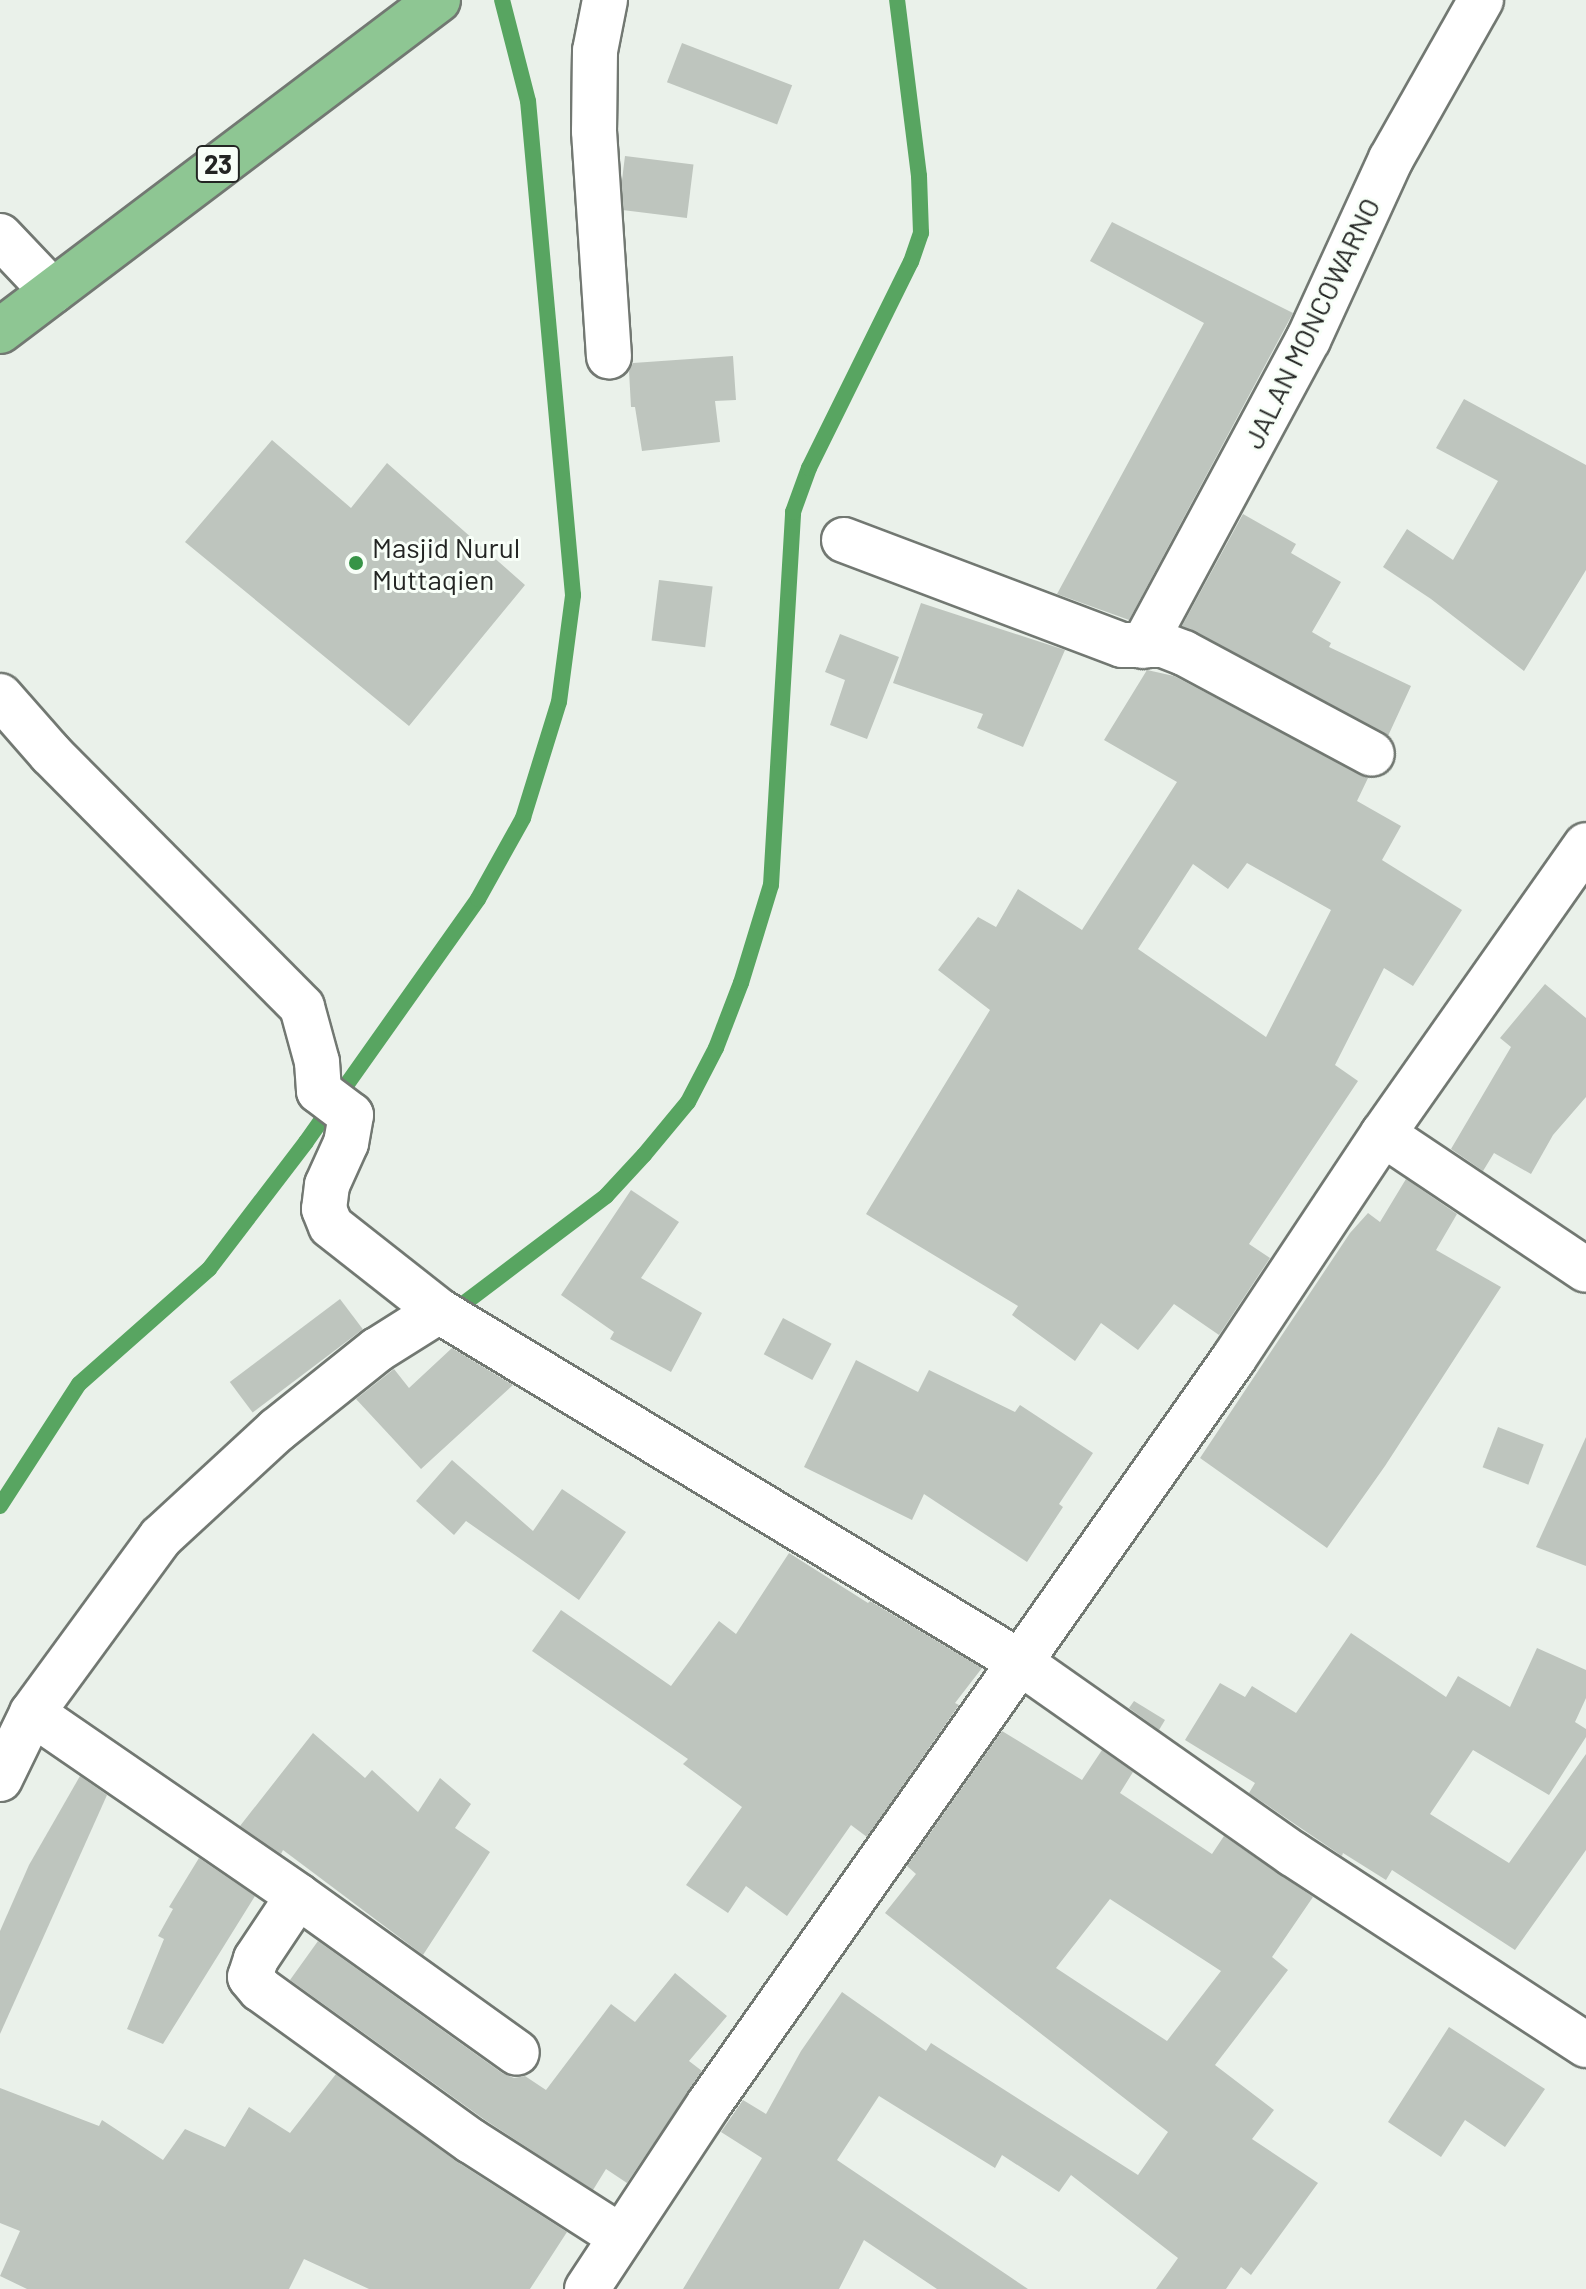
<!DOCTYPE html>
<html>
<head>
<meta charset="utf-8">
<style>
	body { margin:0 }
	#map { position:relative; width:1586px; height:2289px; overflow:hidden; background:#eaf1ea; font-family:Barlow,sans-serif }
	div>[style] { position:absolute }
	.stream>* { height:16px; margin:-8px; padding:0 8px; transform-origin:8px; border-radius:8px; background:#58a561 }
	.building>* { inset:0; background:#bec5be; transform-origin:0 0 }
	.roads { filter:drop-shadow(2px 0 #727872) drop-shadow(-2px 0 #727872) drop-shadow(0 2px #727872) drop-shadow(0 -2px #727872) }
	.street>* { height:44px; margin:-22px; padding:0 22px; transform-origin:22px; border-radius:22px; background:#fff }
	.highway>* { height:44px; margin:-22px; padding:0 22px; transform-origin:22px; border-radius:22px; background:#8ec693 }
	.dots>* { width:22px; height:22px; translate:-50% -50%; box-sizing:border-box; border:4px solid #f8fff8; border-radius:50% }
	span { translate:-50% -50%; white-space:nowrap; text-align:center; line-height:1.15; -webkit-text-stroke:6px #f8fff8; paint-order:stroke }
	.shield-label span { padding:2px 6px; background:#f8fff8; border:2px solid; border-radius:6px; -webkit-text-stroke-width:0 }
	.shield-label { font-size:26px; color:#232523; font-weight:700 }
	.street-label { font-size:28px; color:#232523 }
	.poi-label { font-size:28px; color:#232523 }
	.left { translate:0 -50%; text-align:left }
</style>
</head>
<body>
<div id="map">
	<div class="stream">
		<i style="left:450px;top:1314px;width:196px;rotate:-37.1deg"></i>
		<i style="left:606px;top:1196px;width:56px;rotate:-47.2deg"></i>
		<i style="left:644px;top:1155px;width:69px;rotate:-50.3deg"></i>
		<i style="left:688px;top:1102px;width:61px;rotate:-62.6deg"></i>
		<i style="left:716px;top:1048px;width:70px;rotate:-69deg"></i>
		<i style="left:741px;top:983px;width:102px;rotate:-73deg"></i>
		<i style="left:771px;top:885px;width:374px;rotate:-86.6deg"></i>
		<i style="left:793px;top:512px;width:47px;rotate:-70deg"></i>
		<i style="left:809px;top:468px;width:230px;rotate:-63.7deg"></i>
		<i style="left:911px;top:262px;width:31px;rotate:-71deg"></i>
		<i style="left:921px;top:233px;width:57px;rotate:-92deg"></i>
		<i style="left:919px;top:176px;width:177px;rotate:-97.1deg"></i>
		<i style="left:0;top:1506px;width:145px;rotate:-57.1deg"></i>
		<i style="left:79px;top:1384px;width:174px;rotate:-41.5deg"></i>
		<i style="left:209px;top:1269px;width:160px;rotate:-52.6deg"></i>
		<i style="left:306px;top:1142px;width:298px;rotate:-54.7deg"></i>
		<i style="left:478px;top:899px;width:93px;rotate:-60.9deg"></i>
		<i style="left:523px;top:818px;width:121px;rotate:-72.8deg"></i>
		<i style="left:559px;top:702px;width:108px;rotate:-82.5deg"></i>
		<i style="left:573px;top:595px;width:496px;rotate:-95.2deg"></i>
		<i style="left:528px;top:101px;width:104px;rotate:-104.4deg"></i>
	</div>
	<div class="building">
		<i style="left:682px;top:43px;width:118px;height:42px;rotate:21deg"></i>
		<i style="left:625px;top:156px;width:69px;height:54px;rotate:7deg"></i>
		<i style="clip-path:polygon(1112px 222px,1293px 313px,1129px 620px,1057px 594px,1204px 323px,1090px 261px)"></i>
		<i style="clip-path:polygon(733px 356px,736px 400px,715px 401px,720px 442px,642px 451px,635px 407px,631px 407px,629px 371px,633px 363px)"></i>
		<i style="clip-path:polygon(1464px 399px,1586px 465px,1586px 570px,1524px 671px,1431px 599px,1383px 567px,1407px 529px,1453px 560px,1498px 481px,1436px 448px)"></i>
		<i style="clip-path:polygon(272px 440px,351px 508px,387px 463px,525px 585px,409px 726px,185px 542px)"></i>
		<i style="clip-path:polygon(1243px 514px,1296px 544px,1291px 553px,1341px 582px,1312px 632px,1331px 643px,1329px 647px,1411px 686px,1388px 736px,1182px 626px)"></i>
		<i style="left:659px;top:580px;width:54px;height:61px;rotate:7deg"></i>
		<i style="clip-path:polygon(921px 603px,1065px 650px,1023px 747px,977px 728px,983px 714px,893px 683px)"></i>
		<i style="clip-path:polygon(840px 634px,899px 657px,867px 739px,830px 725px,845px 680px,825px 672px)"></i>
		<i style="clip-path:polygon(evenodd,1147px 670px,1174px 676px,1368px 778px,1357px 801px,1401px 826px,1382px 860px,1462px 910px,1413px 986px,1384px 968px,1335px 1065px,1358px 1081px,1249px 1244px,1270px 1258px,1219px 1335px,1174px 1304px,1138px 1350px,1101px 1323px,1075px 1361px,1012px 1315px,1018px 1306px,866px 1214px,990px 1010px,938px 970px,978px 917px,996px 927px,1018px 889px,1082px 930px,1177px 782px,1104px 740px,1147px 670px,1247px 863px,1331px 910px,1266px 1037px,1138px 949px,1193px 864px,1228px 889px,1247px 863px)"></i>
		<i style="clip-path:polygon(1545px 984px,1586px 1018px,1586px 1097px,1553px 1135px,1531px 1174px,1494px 1153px,1483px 1171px,1451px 1149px,1511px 1047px,1500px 1038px)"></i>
		<i style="clip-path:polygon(1406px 1179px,1457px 1214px,1436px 1250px,1501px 1287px,1385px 1466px,1327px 1548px,1200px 1458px,1350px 1233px,1368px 1213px,1380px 1222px)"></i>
		<i style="clip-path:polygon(631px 1190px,679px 1222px,641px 1278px,702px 1313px,671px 1372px,610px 1339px,614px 1332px,561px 1295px)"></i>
		<i style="left:340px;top:1299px;width:38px;height:138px;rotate:53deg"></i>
		<i style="left:783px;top:1318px;width:55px;height:41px;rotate:28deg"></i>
		<i style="clip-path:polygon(452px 1348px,513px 1385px,421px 1469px,356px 1399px,394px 1369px,409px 1388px)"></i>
		<i style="clip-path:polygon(856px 1360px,918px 1392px,929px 1370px,1015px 1412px,1020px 1405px,1093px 1453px,1059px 1504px,1063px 1507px,1027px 1562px,924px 1494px,912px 1520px,804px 1467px)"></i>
		<i style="left:1498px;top:1427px;width:49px;height:43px;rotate:21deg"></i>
		<i style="clip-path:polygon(1586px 1437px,1586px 1566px,1536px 1547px)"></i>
		<i style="clip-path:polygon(452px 1460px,533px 1531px,562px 1489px,626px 1532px,579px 1600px,466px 1521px,454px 1535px,416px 1501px)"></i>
		<i style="clip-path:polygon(789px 1553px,868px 1603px,870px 1601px,982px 1668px,955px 1703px,959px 1705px,867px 1837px,851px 1825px,787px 1916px,746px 1886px,728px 1913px,686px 1885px,742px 1807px,683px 1764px,688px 1759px,532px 1651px,561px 1610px,671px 1686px,719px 1621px,736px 1634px)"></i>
		<i style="clip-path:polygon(1351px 1633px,1446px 1697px,1458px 1676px,1510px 1707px,1537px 1648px,1586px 1670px,1586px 1698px,1575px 1722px,1586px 1729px,1586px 1737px,1549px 1795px,1473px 1750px,1430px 1814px,1509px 1863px,1586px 1754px,1586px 1850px,1515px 1950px,1392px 1870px,1386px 1880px,1343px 1853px,1342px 1856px,1249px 1793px,1255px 1783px,1185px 1740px,1220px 1683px,1245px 1697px,1252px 1686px,1296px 1713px)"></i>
		<i style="clip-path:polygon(1134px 1701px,1165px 1720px,1159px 1730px,1129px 1708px)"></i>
		<i style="clip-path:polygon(evenodd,1002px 1731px,1082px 1780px,1102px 1750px,1133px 1772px,1120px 1793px,1212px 1854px,1224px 1836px,1313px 1897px,1272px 1957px,1288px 1970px,1215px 2065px,1274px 2110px,1252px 2139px,1318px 2183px,1251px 2275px,1241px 2267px,1226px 2289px,1156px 2289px,1178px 2258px,1071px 2175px,1059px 2192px,1002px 2155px,995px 2168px,879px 2096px,837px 2160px,1028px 2289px,937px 2289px,864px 2240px,839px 2289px,683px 2289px,762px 2158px,721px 2132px,743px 2100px,766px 2114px,801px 2051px,842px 1992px,926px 2051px,931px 2043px,1138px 2175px,1168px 2132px,885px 1913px,916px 1874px,907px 1866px,1002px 1731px,1110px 1899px,1221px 1971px,1167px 2041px,1056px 1968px,1110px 1899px)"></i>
		<i style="clip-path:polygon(313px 1733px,365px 1778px,372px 1770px,418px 1812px,440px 1778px,471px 1804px,455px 1828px,490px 1852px,423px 1955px,283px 1850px,281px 1854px,240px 1826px)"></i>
		<i style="clip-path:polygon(80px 1776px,107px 1795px,0 2034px,0 1931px,29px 1865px)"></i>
		<i style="clip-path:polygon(199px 1858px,255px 1896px,163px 2044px,127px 2029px,164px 1939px,158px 1936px,173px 1909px,169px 1907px)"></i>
		<i style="clip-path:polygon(318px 1941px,502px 2073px,514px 2078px,525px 2076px,546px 2090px,611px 2004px,635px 2022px,675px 1973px,727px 2016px,689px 2061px,702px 2071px,627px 2183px,606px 2169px,593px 2190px,485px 2120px,290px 1980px)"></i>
		<i style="clip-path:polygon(1449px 2027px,1545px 2089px,1505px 2147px,1465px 2120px,1441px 2157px,1388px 2122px)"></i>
		<i style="clip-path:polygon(336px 2074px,456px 2161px,567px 2232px,530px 2289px,369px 2289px,304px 2259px,289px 2289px,27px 2289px,0 2276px,20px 2231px,0 2223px,0 2088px,99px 2126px,102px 2120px,163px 2160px,185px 2129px,225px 2147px,249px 2107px,290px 2133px)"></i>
	</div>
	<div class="roads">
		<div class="street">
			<i style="left:605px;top:0;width:52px;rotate:101.1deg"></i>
			<i style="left:595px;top:51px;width:80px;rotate:90.7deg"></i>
			<i style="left:594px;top:131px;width:226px;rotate:86.2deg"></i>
			<i style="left:0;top:236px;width:76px;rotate:46.6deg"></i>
			<i style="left:844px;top:540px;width:297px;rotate:20.7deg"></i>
			<i style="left:1122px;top:645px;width:41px"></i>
			<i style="left:1163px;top:645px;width:22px;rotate:21deg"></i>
			<i style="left:1184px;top:653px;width:213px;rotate:28.2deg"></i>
			<i style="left:1143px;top:646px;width:348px;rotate:-61.7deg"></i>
			<i style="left:1308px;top:340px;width:199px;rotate:-65.4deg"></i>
			<i style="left:1391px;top:159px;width:183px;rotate:-60.5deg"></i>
			<i style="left:0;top:696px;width:77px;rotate:48.7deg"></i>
			<i style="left:51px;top:754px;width:356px;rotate:45.2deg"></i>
			<i style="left:302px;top:1007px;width:57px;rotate:74.7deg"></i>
			<i style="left:317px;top:1062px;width:29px;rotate:86deg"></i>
			<i style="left:319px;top:1091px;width:40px;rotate:37deg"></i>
			<i style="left:351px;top:1115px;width:28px;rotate:100deg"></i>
			<i style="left:346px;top:1143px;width:46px;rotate:114.3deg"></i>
			<i style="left:327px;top:1185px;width:24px;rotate:97deg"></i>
			<i style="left:324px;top:1209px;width:18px;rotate:68deg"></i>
			<i style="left:331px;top:1226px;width:137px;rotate:38.2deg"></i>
			<i style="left:439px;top:1311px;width:677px;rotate:31.15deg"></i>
			<i style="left:1018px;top:1661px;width:336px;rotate:35.1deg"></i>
			<i style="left:1293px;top:1854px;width:350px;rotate:33.1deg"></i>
			<i style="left:1383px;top:1134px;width:244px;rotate:33.8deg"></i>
			<i style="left:32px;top:1713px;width:323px;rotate:34.5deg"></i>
			<i style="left:298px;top:1896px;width:269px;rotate:35.6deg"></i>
			<i style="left:0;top:1779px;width:73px;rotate:-64.1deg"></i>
			<i style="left:32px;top:1713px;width:218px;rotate:-53.8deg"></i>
			<i style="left:161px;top:1537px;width:158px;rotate:-42.7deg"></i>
			<i style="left:277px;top:1430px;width:128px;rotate:-38.7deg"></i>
			<i style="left:377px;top:1350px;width:73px;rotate:-32.2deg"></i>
			<i style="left:298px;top:1896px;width:76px;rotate:123.7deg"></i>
			<i style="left:256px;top:1959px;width:19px;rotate:108deg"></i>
			<i style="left:250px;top:1977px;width:16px;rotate:50deg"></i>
			<i style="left:260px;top:1989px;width:260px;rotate:35.8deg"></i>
			<i style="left:471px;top:2141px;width:178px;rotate:32.6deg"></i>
			<i style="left:587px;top:2289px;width:222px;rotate:-56.6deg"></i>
			<i style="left:709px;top:2104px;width:912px;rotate:-54.86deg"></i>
			<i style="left:1234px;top:1358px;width:269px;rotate:-56.4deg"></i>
			<i style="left:1383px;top:1134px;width:353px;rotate:-54.9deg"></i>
		</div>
		<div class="highway">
			<i style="left:0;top:331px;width:549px;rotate:-37.08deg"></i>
		</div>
	</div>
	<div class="dots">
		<i style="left:356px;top:563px;background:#379447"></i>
	</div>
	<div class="shield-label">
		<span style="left:218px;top:164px">23</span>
	</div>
	<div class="street-label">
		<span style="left:1311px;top:323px;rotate:-64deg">JALAN MONCOWARNO</span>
	</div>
	<div class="poi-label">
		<span class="left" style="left:372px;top:563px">Masjid Nurul<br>Muttaqien</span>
	</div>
</div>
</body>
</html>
